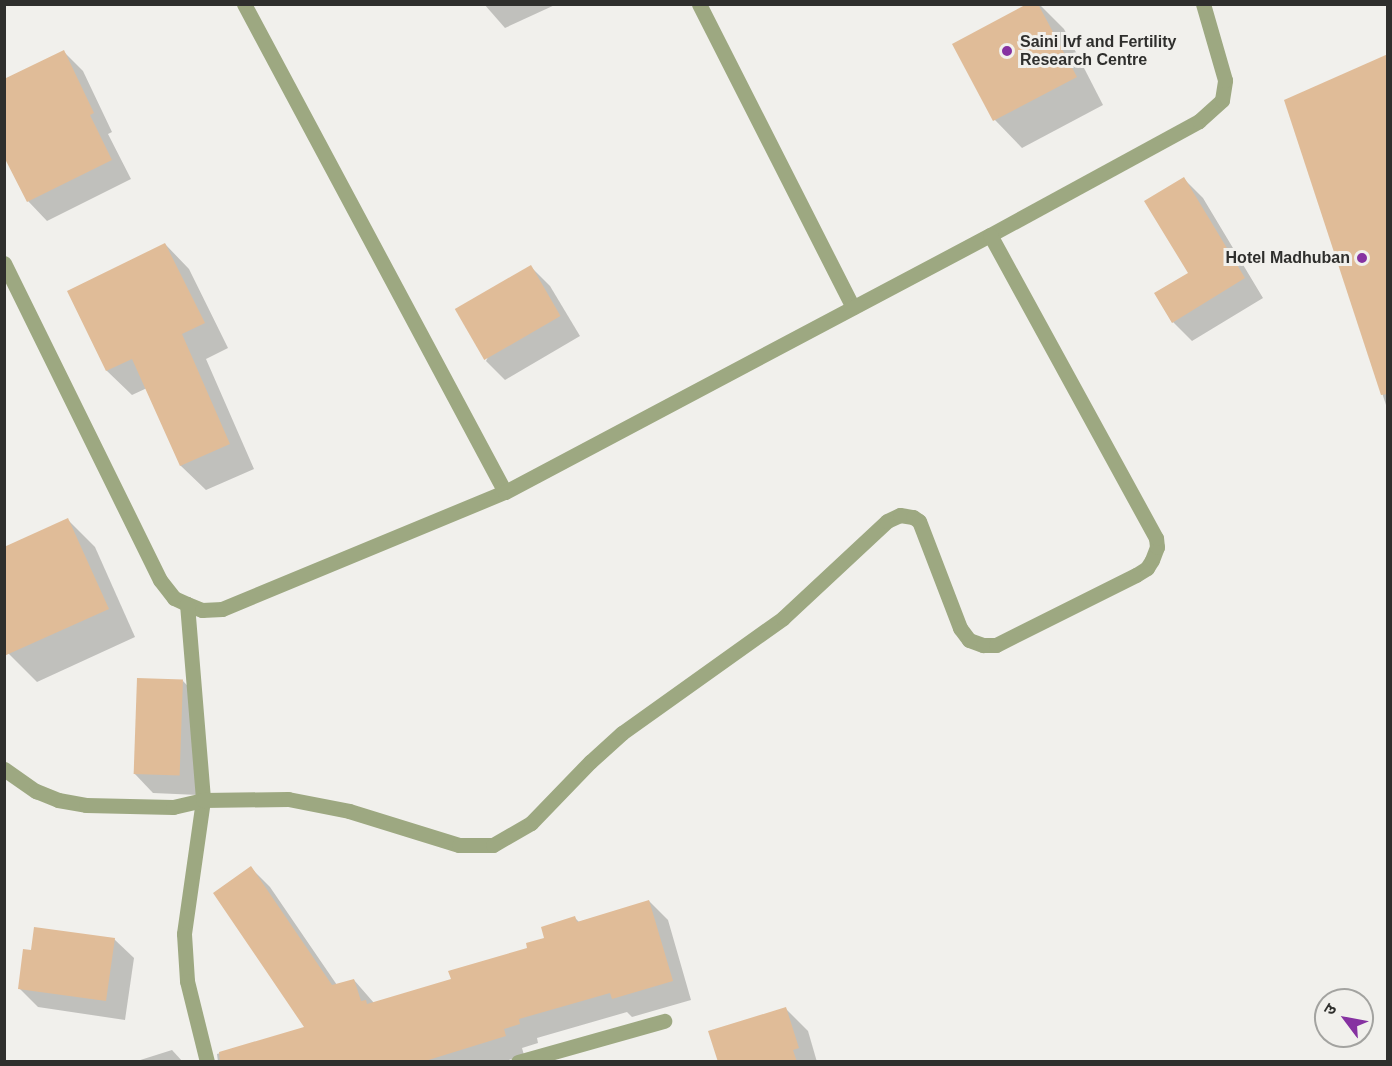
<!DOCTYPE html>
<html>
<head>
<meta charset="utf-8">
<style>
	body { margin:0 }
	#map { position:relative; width:1392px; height:1066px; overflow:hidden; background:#f1f0ec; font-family:Helvetica,"Noto Sans Devanagari",sans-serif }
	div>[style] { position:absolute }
	.shadow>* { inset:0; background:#0003 }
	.building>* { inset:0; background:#e0bc98; transform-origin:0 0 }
	.minor>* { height:15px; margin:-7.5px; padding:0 7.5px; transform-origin:7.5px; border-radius:7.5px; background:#9da881 }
	.dots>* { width:16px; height:16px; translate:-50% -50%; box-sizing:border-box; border:3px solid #f1f0ec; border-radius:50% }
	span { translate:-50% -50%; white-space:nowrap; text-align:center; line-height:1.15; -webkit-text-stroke:6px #f1f0ec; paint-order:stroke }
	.poi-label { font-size:16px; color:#2f2f2d; font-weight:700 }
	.left { translate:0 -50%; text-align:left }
	.right { translate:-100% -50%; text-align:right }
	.frame { position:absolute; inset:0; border:6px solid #2f2f2d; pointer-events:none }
	.north { position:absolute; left:1314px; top:988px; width:60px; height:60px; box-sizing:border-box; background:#f1f0ec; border:2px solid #a3a3a0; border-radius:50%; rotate:302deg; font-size:16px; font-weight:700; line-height:24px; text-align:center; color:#2f2f2d }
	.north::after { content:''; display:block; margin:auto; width:21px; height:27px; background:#8632a1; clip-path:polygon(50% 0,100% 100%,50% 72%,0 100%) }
</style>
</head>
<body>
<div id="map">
	<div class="shadow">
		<i style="clip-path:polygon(484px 4px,557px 4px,505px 28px)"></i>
		<i style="clip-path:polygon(1031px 4px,1039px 4px,1064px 29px,1103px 105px,1022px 148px,995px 120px,954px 44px)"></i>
		<i style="clip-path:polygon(64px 52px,83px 71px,112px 132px,108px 134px,131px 179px,47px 221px,28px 201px,4px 153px)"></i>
		<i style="clip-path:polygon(1388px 56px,1388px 411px,1286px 101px)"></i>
		<i style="clip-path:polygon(1184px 179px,1203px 198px,1263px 298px,1192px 341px,1173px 322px,1190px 273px)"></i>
		<i style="clip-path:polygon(165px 244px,189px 269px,228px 348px,206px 359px,254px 469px,206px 490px,181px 466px,147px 388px,132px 395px,107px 371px,69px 292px)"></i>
		<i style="clip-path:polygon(531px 267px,550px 286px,580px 336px,505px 380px,486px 361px)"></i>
		<i style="clip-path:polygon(68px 520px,95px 547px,135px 637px,37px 682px,9px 654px,4px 643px)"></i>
		<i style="clip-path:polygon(183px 681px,202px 701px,198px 795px,153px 793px,134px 773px)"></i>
		<i style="clip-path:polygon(251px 868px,270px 887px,337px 985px,354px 980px,374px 1003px,453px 980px,529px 949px,575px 918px,579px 922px,649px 901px,668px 920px,691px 1000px,632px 1017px,627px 1012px,537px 1038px,538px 1043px,522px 1048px,524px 1055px,503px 1062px,218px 1062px,217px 1054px,307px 1028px)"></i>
		<i style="clip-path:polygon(114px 939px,134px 958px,125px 1020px,38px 1007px,19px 988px,33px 952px)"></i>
		<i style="clip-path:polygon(786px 1009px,808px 1031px,817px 1062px,719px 1062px)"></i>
		<i style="clip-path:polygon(172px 1050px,183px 1062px,134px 1062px)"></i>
	</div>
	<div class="building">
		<i style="clip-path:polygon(1027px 4px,1038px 4px,1077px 77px,993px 121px,952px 44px)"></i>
		<i style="clip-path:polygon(64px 50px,94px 113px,90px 115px,112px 160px,27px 202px,4px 157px,4px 79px)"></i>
		<i style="clip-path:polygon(1388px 54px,1388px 394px,1381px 395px,1284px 100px)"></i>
		<i style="clip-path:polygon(1184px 177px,1245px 278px,1172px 323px,1154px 293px,1188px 273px,1144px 201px)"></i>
		<i style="clip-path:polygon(165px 243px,205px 323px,182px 334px,230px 444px,180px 466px,132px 359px,106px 371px,67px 291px)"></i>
		<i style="left:531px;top:265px;width:59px;height:88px;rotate:60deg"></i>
		<i style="clip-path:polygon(68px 518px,109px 609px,4px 656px,4px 547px)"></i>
		<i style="left:137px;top:678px;width:46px;height:96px;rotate:2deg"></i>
		<i style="clip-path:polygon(251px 866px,332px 985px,354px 979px,361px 1001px,366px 1000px,367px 1004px,451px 979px,448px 971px,527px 948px,526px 943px,544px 938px,541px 927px,575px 916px,577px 922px,649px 900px,673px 981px,612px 999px,610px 993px,519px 1019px,520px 1024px,504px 1029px,506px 1036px,422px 1062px,220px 1062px,219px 1052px,304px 1027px,213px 893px)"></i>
		<i style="clip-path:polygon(34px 927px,115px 938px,106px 1001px,18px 989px,23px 949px,31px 950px)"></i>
		<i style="clip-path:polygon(786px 1007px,799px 1048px,793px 1050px,797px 1062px,718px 1062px,708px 1031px)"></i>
	</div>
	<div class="minor">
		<i style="left:244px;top:4px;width:553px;rotate:61.86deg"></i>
		<i style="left:699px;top:4px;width:340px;rotate:63.1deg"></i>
		<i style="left:4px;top:263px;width:353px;rotate:63.8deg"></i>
		<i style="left:160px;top:580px;width:23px;rotate:52deg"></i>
		<i style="left:174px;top:598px;width:14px;rotate:25deg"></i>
		<i style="left:187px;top:604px;width:16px;rotate:22deg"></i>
		<i style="left:202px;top:610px;width:20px;rotate:-3deg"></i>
		<i style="left:222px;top:609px;width:306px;rotate:-22.5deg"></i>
		<i style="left:505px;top:492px;width:549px;rotate:-27.92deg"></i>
		<i style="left:990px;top:235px;width:238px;rotate:-28.6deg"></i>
		<i style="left:1199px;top:121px;width:31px;rotate:-42deg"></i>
		<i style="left:1222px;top:100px;width:20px;rotate:-81deg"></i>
		<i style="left:1225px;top:80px;width:79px;rotate:-106.1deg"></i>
		<i style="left:187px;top:604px;width:197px;rotate:85.3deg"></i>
		<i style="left:203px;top:800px;width:135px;rotate:98.1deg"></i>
		<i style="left:184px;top:934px;width:47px;rotate:86.3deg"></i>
		<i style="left:187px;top:981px;width:83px;rotate:76.1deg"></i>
		<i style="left:4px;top:769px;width:39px;rotate:35deg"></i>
		<i style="left:36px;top:791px;width:24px;rotate:22deg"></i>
		<i style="left:58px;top:800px;width:28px;rotate:10deg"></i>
		<i style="left:86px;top:805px;width:87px;rotate:1.3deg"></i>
		<i style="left:173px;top:807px;width:31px;rotate:-13deg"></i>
		<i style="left:203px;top:800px;width:85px;rotate:-0.7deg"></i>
		<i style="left:288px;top:799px;width:62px;rotate:11.1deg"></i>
		<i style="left:349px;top:811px;width:115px;rotate:17.2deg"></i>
		<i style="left:459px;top:845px;width:34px"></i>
		<i style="left:493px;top:845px;width:44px;rotate:-30.1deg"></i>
		<i style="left:531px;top:823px;width:85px;rotate:-46deg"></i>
		<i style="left:590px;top:762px;width:43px;rotate:-42.2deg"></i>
		<i style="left:622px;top:733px;width:198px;rotate:-35.5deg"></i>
		<i style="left:783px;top:618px;width:142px;rotate:-43deg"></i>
		<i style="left:887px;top:521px;width:14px;rotate:-25deg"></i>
		<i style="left:900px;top:515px;width:13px;rotate:9deg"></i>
		<i style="left:913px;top:517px;width:7px;rotate:34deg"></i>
		<i style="left:919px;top:521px;width:115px;rotate:69deg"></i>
		<i style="left:960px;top:628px;width:15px;rotate:53deg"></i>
		<i style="left:969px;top:640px;width:15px;rotate:20deg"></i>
		<i style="left:983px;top:645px;width:13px"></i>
		<i style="left:996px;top:645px;width:157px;rotate:-26.6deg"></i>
		<i style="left:1136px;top:575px;width:13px;rotate:-32deg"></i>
		<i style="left:1147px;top:568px;width:9px;rotate:-58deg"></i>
		<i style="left:1152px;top:560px;width:14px;rotate:-69deg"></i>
		<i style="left:1157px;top:547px;width:9px;rotate:-96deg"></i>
		<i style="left:1156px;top:538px;width:345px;rotate:-118.7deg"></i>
		<i style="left:518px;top:1062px;width:152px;rotate:-15.7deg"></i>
	</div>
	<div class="dots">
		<i style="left:1007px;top:51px;background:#8632a1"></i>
		<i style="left:1362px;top:258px;background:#8632a1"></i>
	</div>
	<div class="poi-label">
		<span class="left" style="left:1020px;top:51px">Saini Ivf and Fertility<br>Research Centre</span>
		<span class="right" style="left:1350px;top:258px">Hotel Madhuban</span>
	</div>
	<div class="frame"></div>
	<div class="north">उ</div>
</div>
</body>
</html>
